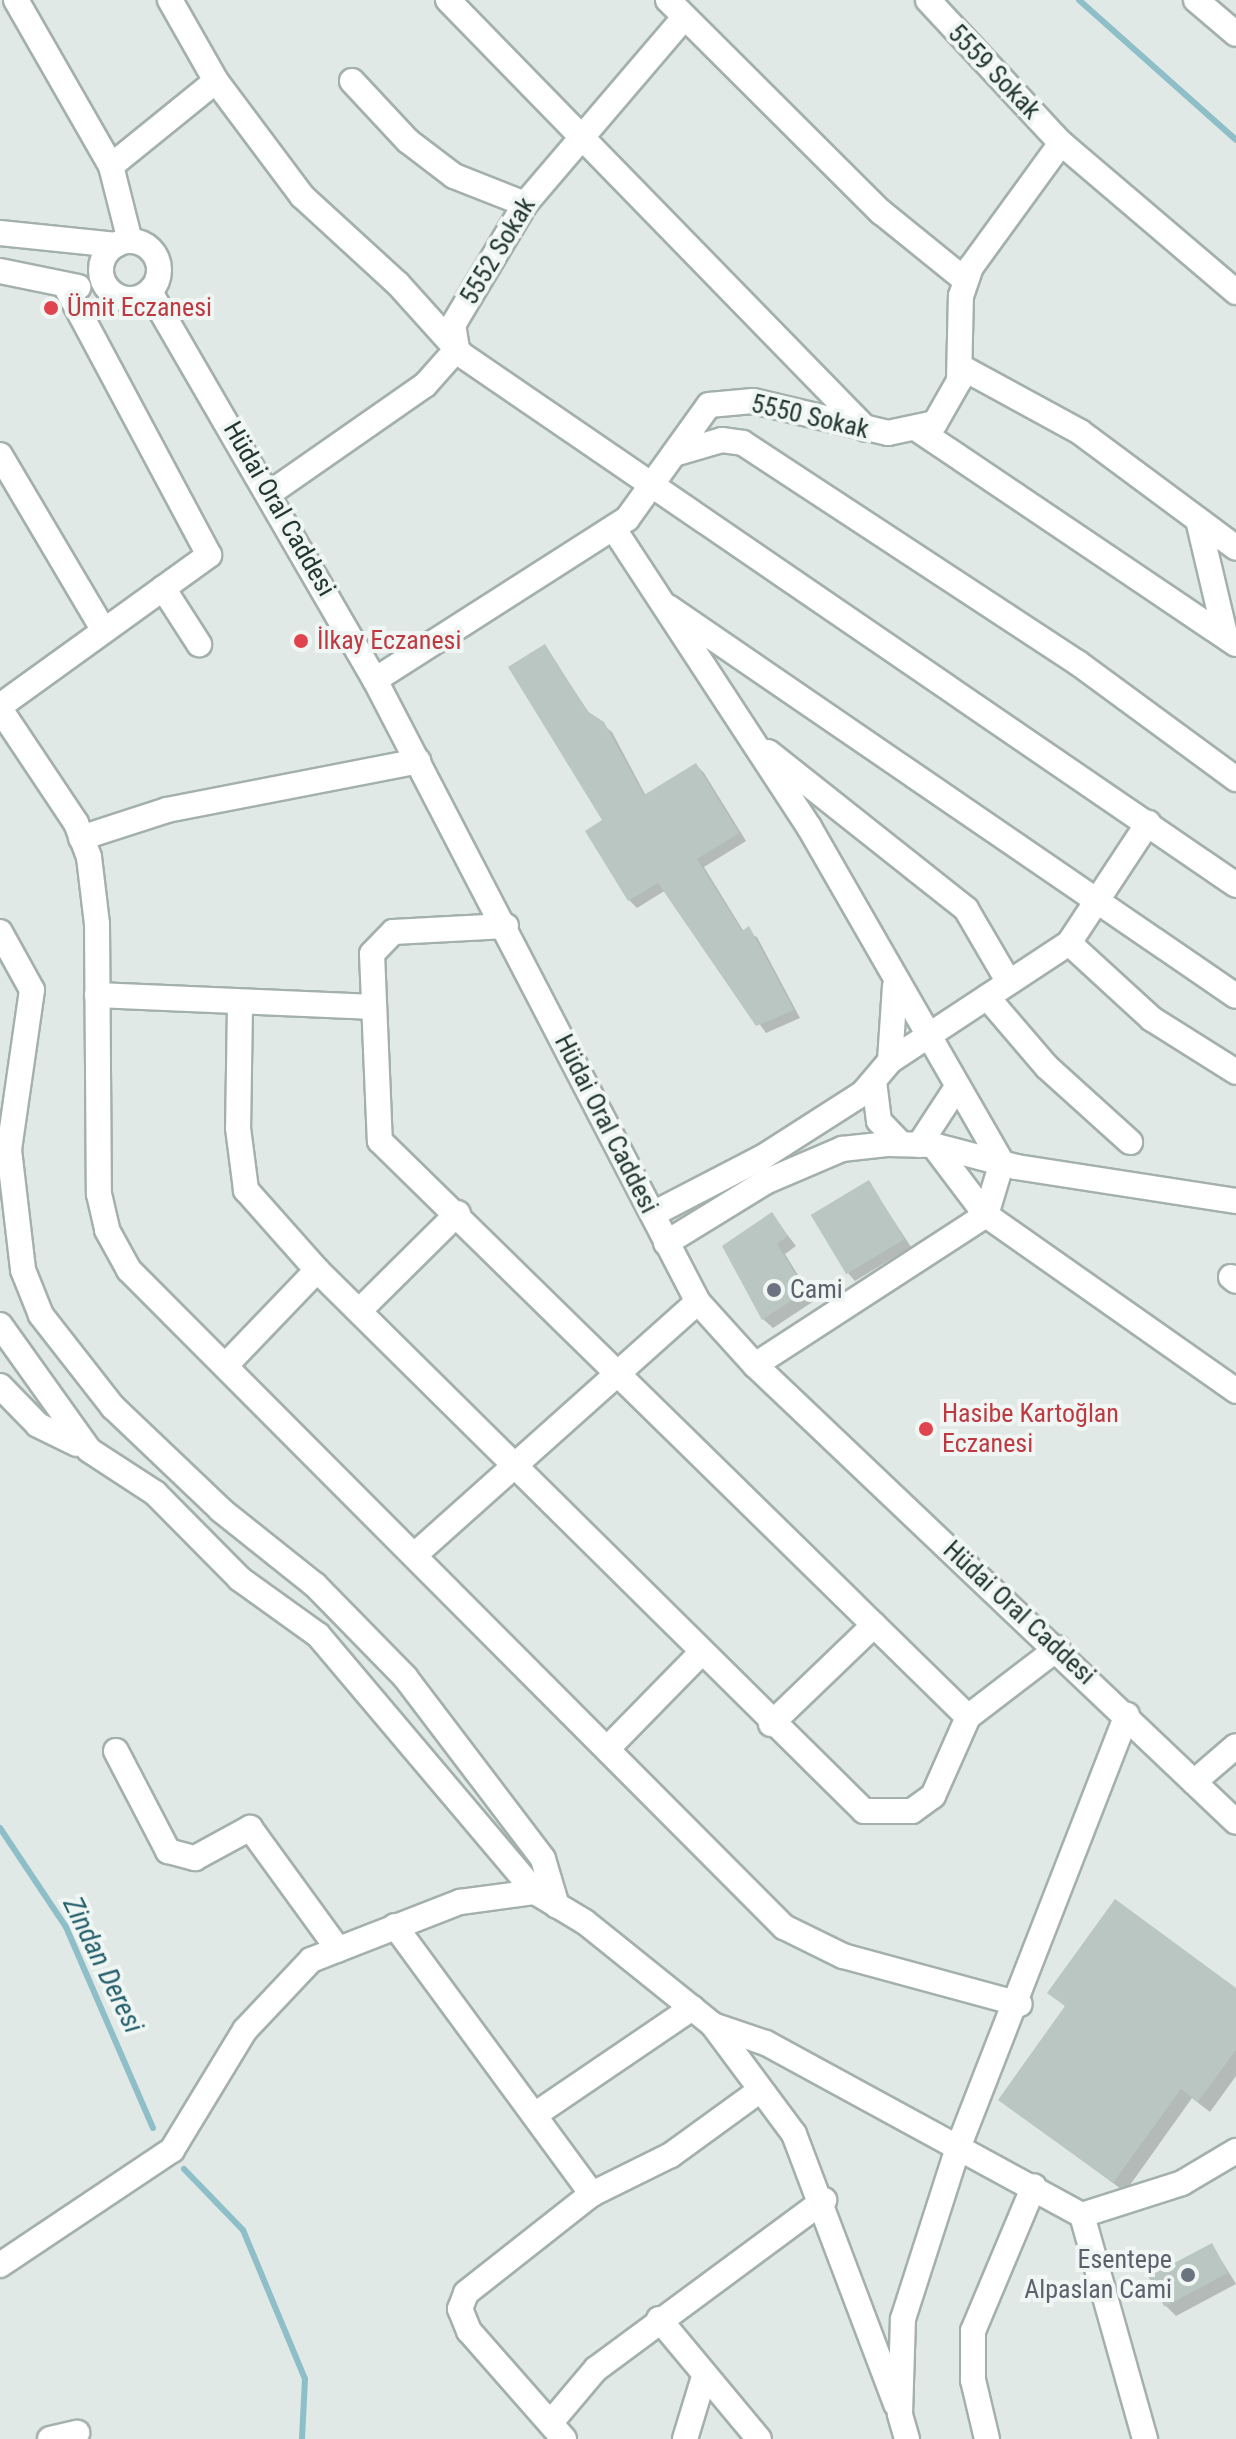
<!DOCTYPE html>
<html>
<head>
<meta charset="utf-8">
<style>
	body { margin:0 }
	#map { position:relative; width:1236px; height:2439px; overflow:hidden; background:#e0e9e5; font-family:"Roboto Condensed",sans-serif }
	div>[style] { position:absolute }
	.shadow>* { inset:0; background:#0003 }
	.stream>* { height:6px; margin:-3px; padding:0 3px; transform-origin:3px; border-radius:3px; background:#8ebec8 }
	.building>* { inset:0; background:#b9c6c1; transform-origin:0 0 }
	.roads { filter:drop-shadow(2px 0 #a4b0ac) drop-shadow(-2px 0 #a4b0ac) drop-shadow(0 2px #a4b0ac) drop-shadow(0 -2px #a4b0ac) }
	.minor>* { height:24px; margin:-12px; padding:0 12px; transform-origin:12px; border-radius:12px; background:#fff }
	.minor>.ring { margin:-12px; padding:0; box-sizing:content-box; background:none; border:24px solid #fff; border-radius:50% }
	.dots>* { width:22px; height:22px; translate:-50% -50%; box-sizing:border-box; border:4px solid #f0f6f3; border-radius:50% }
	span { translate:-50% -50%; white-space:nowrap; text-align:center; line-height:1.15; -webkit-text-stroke:8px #f0f6f3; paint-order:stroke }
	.street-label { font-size:26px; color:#233732 }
	.health-label { font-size:26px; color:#be3a42 }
	.left { translate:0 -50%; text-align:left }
	.worship-label { font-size:26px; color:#5b616d }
	.right { translate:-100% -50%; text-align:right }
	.water-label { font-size:28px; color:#245f6c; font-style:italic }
</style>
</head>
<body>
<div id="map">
	<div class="shadow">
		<i style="clip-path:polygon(545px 646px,591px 716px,612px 732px,646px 796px,696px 765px,704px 773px,746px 841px,704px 867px,744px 932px,757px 937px,800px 1018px,766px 1033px,666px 890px,637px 908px,629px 900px)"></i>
		<i style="clip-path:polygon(869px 1183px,911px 1247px,855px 1281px,848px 1273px)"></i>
		<i style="clip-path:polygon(772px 1215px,796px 1246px,785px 1254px,814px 1301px,773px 1328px,763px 1319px)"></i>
		<i style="clip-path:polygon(1236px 1990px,1236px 2076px,1210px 2112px,1192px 2098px,1125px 2192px,1001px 2099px,1067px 2008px,1050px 1993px)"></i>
		<i style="clip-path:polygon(1212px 2245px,1236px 2284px,1176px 2316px,1165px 2305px)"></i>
	</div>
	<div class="stream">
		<i style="left:1079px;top:0;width:210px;rotate:41.7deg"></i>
		<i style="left:0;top:1828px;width:119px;rotate:56.3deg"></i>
		<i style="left:66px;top:1927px;width:219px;rotate:66.6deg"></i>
		<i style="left:184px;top:2169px;width:85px;rotate:46deg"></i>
		<i style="left:243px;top:2230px;width:161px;rotate:67.4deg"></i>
		<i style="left:305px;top:2379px;width:60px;rotate:92.9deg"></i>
	</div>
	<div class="building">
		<i style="clip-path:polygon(545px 644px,587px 711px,604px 722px,644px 795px,696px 763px,739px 833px,697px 859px,742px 931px,749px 926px,794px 1010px,756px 1026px,658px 883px,628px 901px,585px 831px,602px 820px,508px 667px)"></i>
		<i style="left:869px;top:1180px;width:69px;height:68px;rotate:59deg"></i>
		<i style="clip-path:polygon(772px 1212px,788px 1236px,777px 1244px,806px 1291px,762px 1320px,722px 1246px)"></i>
		<i style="clip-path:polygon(1115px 1899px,1236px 1988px,1236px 2050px,1198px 2102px,1181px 2089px,1113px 2183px,998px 2100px,1065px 2006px,1047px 1993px)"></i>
		<i style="left:1212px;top:2243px;width:34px;height:72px;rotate:62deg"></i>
	</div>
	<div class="roads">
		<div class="minor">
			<i style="left:16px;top:0;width:191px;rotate:60.2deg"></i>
			<i style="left:111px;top:166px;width:77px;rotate:75.8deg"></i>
			<i style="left:170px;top:0;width:93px;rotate:60.4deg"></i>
			<i style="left:216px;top:81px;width:144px;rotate:53.2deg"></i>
			<i style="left:302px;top:196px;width:130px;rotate:42.5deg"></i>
			<i style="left:398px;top:284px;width:96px;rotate:48deg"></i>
			<i style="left:462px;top:355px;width:938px;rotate:34.4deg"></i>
			<i style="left:448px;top:0;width:599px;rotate:45.74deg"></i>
			<i style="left:668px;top:0;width:301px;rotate:44.9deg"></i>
			<i style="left:881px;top:212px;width:108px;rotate:39deg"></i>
			<i style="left:928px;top:0;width:195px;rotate:47.1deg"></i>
			<i style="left:1061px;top:143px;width:230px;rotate:40.4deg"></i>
			<i style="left:1196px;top:0;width:52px;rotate:40.4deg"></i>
			<i style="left:352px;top:81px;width:82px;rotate:47deg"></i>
			<i style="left:408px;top:141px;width:58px;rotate:37.3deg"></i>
			<i style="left:454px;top:176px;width:76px;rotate:21.5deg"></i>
			<i style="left:111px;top:166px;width:135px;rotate:-39deg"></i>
			<i style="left:0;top:233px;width:117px;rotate:5.9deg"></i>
			<i class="ring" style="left:101px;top:241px;width:34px;height:34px"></i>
			<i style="left:0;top:271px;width:80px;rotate:11.6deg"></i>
			<i style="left:150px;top:292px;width:449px;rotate:59.9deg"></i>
			<i style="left:375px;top:680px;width:701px;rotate:62.56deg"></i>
			<i style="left:698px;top:1302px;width:85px;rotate:47.9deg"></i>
			<i style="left:755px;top:1365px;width:663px;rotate:43.53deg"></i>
			<i style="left:961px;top:367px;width:136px;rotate:28.6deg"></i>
			<i style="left:1080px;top:432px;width:194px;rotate:36.6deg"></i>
			<i style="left:920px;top:431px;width:381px;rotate:34deg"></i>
			<i style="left:674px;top:454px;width:50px;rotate:-16.3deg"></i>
			<i style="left:722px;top:440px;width:21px;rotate:8deg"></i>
			<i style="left:743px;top:443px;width:401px;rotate:33.3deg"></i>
			<i style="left:1078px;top:663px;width:196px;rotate:36.3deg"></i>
			<i style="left:0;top:455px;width:204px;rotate:59.4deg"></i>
			<i style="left:270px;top:493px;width:189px;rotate:-34.9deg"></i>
			<i style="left:425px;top:385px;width:48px;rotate:-48.4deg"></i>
			<i style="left:457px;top:349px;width:24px;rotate:-99deg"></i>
			<i style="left:453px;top:325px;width:141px;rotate:-59.2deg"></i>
			<i style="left:525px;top:204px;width:245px;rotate:-49.5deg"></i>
			<i style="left:1198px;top:520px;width:117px;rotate:76.7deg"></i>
			<i style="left:614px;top:529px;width:356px;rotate:56.8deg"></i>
			<i style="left:809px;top:827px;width:387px;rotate:60.1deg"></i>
			<i style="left:163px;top:588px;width:67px;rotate:57.3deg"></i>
			<i style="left:668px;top:607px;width:688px;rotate:34.41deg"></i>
			<i style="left:375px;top:680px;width:299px;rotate:-32.6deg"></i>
			<i style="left:627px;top:519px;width:140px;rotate:-54.3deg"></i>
			<i style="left:709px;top:405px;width:44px;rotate:-5.2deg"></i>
			<i style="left:753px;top:401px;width:139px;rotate:13.3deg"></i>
			<i style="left:888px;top:433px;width:48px;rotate:-12deg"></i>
			<i style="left:935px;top:423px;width:48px;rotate:-60.3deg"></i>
			<i style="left:959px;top:381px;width:85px;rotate:-88.7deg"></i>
			<i style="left:961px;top:296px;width:31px;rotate:-71deg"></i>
			<i style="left:971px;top:267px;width:153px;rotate:-54deg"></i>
			<i style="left:0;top:706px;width:258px;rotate:-35.8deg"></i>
			<i style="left:209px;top:555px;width:306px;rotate:-118.1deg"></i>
			<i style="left:0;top:709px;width:137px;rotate:56.3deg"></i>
			<i style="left:76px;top:823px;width:36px;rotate:69deg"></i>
			<i style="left:89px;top:857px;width:67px;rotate:83.2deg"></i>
			<i style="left:97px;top:924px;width:270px;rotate:89.6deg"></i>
			<i style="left:99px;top:1194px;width:37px;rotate:77deg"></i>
			<i style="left:107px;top:1230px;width:46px;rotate:61.2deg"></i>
			<i style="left:129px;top:1270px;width:928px;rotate:45.09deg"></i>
			<i style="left:784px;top:1927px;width:66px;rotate:26.2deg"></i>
			<i style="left:843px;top:1956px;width:183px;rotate:15.2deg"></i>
			<i style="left:768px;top:752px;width:253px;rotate:38.4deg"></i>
			<i style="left:966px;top:909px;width:83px;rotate:59.7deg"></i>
			<i style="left:81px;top:838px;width:90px;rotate:-18deg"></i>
			<i style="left:167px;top:810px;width:256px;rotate:-11deg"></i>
			<i style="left:506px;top:926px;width:113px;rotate:177deg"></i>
			<i style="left:393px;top:932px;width:30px;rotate:134deg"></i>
			<i style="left:372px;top:954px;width:187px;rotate:87.6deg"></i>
			<i style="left:380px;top:1141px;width:823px;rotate:44.41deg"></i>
			<i style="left:0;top:932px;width:66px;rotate:61.1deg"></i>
			<i style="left:32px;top:990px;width:162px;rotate:98.2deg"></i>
			<i style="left:9px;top:1150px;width:121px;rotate:83.3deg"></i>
			<i style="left:23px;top:1270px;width:48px;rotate:68.2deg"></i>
			<i style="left:41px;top:1315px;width:117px;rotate:52deg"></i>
			<i style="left:113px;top:1407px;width:149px;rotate:43.6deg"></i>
			<i style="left:221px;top:1510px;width:120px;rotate:38.6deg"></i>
			<i style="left:315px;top:1585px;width:129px;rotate:45.6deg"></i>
			<i style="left:405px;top:1677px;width:228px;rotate:52.8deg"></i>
			<i style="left:543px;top:1859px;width:49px;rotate:73.4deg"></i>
			<i style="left:1069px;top:943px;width:113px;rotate:42.5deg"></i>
			<i style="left:1152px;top:1019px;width:99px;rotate:32.2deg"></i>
			<i style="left:97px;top:995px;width:277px;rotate:2.5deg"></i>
			<i style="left:987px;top:997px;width:92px;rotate:49.4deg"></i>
			<i style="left:1047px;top:1067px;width:112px;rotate:42.1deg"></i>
			<i style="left:240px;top:1005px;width:123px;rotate:90.9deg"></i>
			<i style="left:238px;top:1128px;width:63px;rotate:82.6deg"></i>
			<i style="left:246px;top:1190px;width:107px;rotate:48.4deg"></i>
			<i style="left:317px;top:1270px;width:769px;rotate:44.68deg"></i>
			<i style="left:864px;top:1811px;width:48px"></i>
			<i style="left:912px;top:1811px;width:26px;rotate:-36deg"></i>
			<i style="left:933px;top:1796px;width:86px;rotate:-66.1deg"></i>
			<i style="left:968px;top:1717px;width:113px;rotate:-37.5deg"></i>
			<i style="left:890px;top:1061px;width:214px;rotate:-33.4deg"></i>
			<i style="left:1069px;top:943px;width:144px;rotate:-56.6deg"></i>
			<i style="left:874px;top:1081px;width:40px;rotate:82.9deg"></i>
			<i style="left:879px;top:1121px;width:32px;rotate:46deg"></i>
			<i style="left:919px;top:1145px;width:66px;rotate:-56.8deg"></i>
			<i style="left:933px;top:1145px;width:88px;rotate:52.9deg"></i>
			<i style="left:653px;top:1214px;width:124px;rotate:-27.4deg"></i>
			<i style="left:763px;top:1157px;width:119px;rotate:-32.6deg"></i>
			<i style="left:863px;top:1093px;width:42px;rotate:-49.8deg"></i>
			<i style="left:890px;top:1061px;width:75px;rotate:-86.2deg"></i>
			<i style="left:986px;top:1215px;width:55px;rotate:-73.2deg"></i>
			<i style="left:666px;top:1243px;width:116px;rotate:-31.6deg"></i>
			<i style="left:765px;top:1182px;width:84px;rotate:-23.2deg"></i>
			<i style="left:842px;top:1149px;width:45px;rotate:-6.3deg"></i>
			<i style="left:887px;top:1144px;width:46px;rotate:1.2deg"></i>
			<i style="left:933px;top:1145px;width:86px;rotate:14.8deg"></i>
			<i style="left:1016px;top:1167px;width:223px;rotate:8.8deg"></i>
			<i style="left:1231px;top:1277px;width:6px;rotate:39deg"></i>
			<i style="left:359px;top:1311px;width:139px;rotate:-44.7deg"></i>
			<i style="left:0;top:1325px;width:153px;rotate:54.5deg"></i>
			<i style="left:89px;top:1450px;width:79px;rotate:33.1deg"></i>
			<i style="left:155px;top:1493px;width:121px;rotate:45.3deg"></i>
			<i style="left:240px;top:1579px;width:96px;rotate:35.7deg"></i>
			<i style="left:318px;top:1635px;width:336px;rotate:49.8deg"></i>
			<i style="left:227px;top:1364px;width:130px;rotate:-46.2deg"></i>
			<i style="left:755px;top:1365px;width:275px;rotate:-33deg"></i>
			<i style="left:986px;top:1215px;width:306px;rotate:35.1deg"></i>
			<i style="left:0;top:1386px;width:54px;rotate:45.7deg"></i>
			<i style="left:38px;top:1425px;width:43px;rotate:26deg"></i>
			<i style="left:418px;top:1552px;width:375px;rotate:-41.8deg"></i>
			<i style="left:771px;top:1724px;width:143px;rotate:-43.9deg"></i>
			<i style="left:608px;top:1748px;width:132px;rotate:-45.6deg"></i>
			<i style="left:116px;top:1751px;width:113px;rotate:62.5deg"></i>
			<i style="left:168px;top:1851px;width:28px;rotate:15deg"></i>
			<i style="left:195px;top:1858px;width:63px;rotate:-28.6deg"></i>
			<i style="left:250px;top:1828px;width:150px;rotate:54deg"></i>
			<i style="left:1194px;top:1782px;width:55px;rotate:-40.6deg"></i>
			<i style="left:395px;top:1926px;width:333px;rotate:53.7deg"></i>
			<i style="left:713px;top:2025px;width:136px;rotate:53.4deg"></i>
			<i style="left:794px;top:2134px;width:289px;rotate:69.3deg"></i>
			<i style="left:536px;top:2114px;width:189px;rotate:-34.2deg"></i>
			<i style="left:1082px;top:2215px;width:233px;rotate:74.3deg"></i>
			<i style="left:0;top:2265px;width:207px;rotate:-33.8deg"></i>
			<i style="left:172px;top:2150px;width:140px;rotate:-58.7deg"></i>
			<i style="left:245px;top:2030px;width:96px;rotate:-46.7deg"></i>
			<i style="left:311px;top:1960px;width:160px;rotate:-21.3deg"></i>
			<i style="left:460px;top:1902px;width:76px;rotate:-7.6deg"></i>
			<i style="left:535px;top:1892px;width:58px;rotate:31deg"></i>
			<i style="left:585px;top:1922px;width:164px;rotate:38.8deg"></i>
			<i style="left:713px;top:2025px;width:56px;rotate:18.8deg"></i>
			<i style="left:766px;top:2043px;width:360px;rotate:28.6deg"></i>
			<i style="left:1082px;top:2215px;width:105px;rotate:-17.7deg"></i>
			<i style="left:1182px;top:2183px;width:63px;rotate:-30.7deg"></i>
			<i style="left:659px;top:2319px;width:156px;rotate:50.2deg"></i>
			<i style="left:552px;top:2421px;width:68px;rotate:-49.8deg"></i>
			<i style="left:596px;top:2369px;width:284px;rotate:-36.5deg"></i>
			<i style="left:50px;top:2439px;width:28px;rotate:-13deg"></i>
			<i style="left:564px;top:2439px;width:144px;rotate:-131.3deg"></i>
			<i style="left:469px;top:2331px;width:24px;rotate:-112deg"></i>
			<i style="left:460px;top:2309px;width:17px;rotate:-69deg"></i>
			<i style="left:466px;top:2293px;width:160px;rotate:-38.2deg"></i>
			<i style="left:592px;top:2194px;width:88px;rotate:-26.3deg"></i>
			<i style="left:671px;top:2155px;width:109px;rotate:-36deg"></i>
			<i style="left:685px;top:2439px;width:65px;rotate:-73deg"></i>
			<i style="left:907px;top:2439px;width:26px;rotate:-106deg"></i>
			<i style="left:900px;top:2414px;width:95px;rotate:-88.2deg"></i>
			<i style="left:903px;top:2319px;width:180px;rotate:-72.2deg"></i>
			<i style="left:958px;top:2148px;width:465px;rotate:-68.7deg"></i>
			<i style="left:987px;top:2439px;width:61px;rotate:-103.3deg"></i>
			<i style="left:973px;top:2380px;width:49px;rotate:-90deg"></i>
			<i style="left:973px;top:2331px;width:157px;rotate:-67.2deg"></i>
		</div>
	</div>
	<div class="dots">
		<i style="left:51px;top:308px;background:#e0444e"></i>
		<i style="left:301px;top:641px;background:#e0444e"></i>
		<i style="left:774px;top:1290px;background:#6b7280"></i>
		<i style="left:926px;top:1429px;background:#e0444e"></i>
		<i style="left:1188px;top:2275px;background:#6b7280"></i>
	</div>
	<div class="street-label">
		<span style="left:994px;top:72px;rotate:46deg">5559 Sokak</span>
		<span style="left:498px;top:251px;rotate:-59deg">5552 Sokak</span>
		<span style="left:810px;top:417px;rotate:13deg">5550 Sokak</span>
		<span style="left:279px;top:509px;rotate:60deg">Hüdai Oral Caddesi</span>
		<span style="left:606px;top:1124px;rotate:63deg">Hüdai Oral Caddesi</span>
		<span style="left:1019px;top:1613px;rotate:43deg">Hüdai Oral Caddesi</span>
	</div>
	<div class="health-label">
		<span class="left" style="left:67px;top:308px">Ümit Eczanesi</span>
		<span class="left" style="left:317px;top:641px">İlkay Eczanesi</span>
		<span class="left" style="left:942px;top:1429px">Hasibe Kartoğlan<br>Eczanesi</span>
	</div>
	<div class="worship-label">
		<span class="left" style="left:790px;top:1290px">Cami</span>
		<span class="right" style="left:1172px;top:2275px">Esentepe<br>Alpaslan Cami</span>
	</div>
	<div class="water-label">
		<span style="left:103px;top:1965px;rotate:64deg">Zindan Deresi</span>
	</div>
</div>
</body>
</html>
